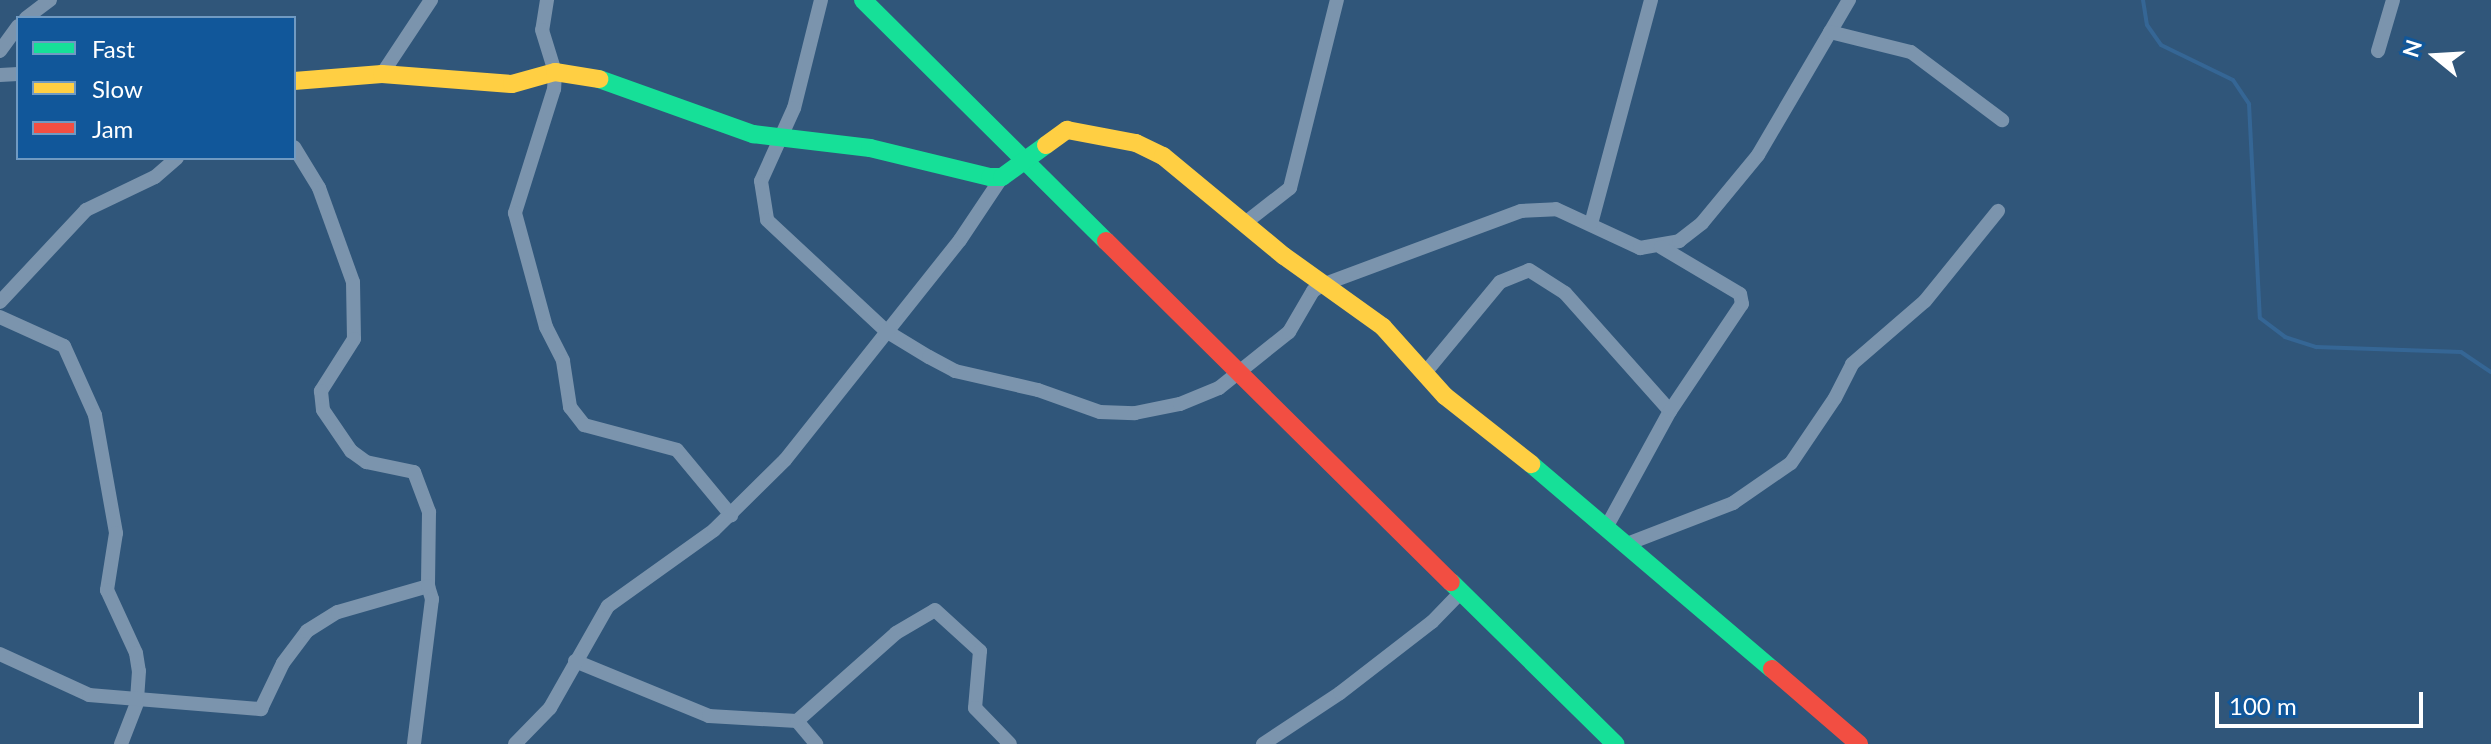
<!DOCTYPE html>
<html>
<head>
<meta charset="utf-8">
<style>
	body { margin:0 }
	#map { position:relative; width:2491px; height:744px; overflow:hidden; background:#30567a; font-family:Lato,sans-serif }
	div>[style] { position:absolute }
	.stream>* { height:4px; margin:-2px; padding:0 2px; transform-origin:2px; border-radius:2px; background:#356695 }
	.street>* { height:14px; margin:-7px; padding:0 7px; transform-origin:7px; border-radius:7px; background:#7b94ad }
	.fast>* { height:18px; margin:-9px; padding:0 9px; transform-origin:9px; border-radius:9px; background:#16e098 }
	.slow>* { height:18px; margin:-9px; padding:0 9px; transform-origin:9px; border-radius:9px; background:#ffcf43 }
	.jam>* { height:18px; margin:-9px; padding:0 9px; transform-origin:9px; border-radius:9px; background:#f24e42 }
	span { translate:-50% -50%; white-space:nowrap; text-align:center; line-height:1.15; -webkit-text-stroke:7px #11579a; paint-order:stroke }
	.legend { position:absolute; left:16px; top:16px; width:280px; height:144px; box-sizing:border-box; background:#11579a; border:2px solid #709ac2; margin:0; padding:10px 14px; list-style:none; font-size:24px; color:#fff }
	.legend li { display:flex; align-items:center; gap:16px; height:40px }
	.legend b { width:40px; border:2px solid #709ac2 }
	.north { position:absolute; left:2395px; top:16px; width:80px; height:80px; -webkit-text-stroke:6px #11579a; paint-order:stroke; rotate:288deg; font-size:22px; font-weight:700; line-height:32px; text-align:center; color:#fff }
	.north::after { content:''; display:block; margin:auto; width:28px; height:36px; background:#fff; clip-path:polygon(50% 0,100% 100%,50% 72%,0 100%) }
	.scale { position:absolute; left:2215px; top:692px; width:208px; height:36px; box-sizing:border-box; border:4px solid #fff; border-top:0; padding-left:10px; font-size:24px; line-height:28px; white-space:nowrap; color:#fff; -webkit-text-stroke:6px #11579a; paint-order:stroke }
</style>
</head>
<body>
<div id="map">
	<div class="stream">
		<i style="left:2143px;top:0;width:25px;rotate:81deg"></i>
		<i style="left:2147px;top:25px;width:24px;rotate:55deg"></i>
		<i style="left:2161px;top:45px;width:80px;rotate:25.9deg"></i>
		<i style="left:2233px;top:80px;width:29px;rotate:56deg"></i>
		<i style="left:2249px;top:104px;width:214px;rotate:87.1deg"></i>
		<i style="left:2260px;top:318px;width:31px;rotate:37deg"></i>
		<i style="left:2285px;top:337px;width:33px;rotate:18deg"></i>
		<i style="left:2316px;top:347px;width:145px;rotate:2deg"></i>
		<i style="left:2461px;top:352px;width:36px;rotate:34deg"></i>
	</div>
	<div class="street">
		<i style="left:547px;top:0;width:30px;rotate:99deg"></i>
		<i style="left:542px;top:30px;width:44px;rotate:72.8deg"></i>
		<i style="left:555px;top:72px;width:17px;rotate:93deg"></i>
		<i style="left:554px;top:89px;width:130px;rotate:107.5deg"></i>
		<i style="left:515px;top:213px;width:118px;rotate:74.8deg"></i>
		<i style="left:546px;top:327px;width:38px;rotate:63deg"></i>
		<i style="left:563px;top:361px;width:47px;rotate:81.3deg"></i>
		<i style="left:570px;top:407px;width:23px;rotate:52deg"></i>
		<i style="left:584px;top:425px;width:96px;rotate:15deg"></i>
		<i style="left:677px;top:450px;width:85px;rotate:50.3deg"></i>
		<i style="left:821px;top:0;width:111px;rotate:104deg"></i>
		<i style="left:794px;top:108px;width:80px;rotate:114.3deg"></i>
		<i style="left:761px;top:181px;width:39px;rotate:81deg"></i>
		<i style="left:767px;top:220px;width:163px;rotate:43deg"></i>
		<i style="left:886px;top:331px;width:50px;rotate:31.2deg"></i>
		<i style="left:929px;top:357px;width:30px;rotate:28deg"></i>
		<i style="left:955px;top:371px;width:85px;rotate:12.9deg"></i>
		<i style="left:1038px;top:390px;width:66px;rotate:19.5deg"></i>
		<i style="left:1100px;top:412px;width:35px;rotate:2deg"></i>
		<i style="left:1135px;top:413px;width:46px;rotate:-11.3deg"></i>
		<i style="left:1180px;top:404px;width:42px;rotate:-22.3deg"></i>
		<i style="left:1219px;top:388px;width:90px;rotate:-38.7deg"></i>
		<i style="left:1289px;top:332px;width:48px;rotate:-59.7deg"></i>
		<i style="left:1313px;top:291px;width:11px;rotate:-34deg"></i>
		<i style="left:1322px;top:285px;width:212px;rotate:-20.4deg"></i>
		<i style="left:1521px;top:211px;width:35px;rotate:-3deg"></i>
		<i style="left:1556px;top:209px;width:93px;rotate:24.9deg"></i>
		<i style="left:1640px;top:248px;width:40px;rotate:-10deg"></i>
		<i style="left:1679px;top:241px;width:29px;rotate:-38deg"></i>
		<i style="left:1702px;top:223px;width:88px;rotate:-50.5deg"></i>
		<i style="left:1758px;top:155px;width:180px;rotate:-59.6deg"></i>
		<i style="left:26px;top:18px;width:30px;rotate:-37deg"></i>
		<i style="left:1830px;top:32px;width:83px;rotate:13.9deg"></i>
		<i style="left:1911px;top:52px;width:114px;rotate:36.8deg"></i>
		<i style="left:0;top:51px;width:31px;rotate:-54deg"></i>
		<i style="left:2378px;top:51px;width:53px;rotate:-73.6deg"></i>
		<i style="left:382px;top:74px;width:89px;rotate:-56.5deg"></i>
		<i style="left:0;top:75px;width:18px;rotate:-3deg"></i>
		<i style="left:294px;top:147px;width:48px;rotate:58.6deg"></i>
		<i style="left:319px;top:188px;width:100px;rotate:70.1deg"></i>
		<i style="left:353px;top:282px;width:57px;rotate:89deg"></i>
		<i style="left:354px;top:339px;width:62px;rotate:122.4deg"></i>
		<i style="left:321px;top:391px;width:19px;rotate:84deg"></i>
		<i style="left:323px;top:410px;width:50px;rotate:55.7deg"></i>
		<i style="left:351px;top:451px;width:19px;rotate:36deg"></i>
		<i style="left:366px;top:462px;width:49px;rotate:11.8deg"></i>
		<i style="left:414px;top:472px;width:43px;rotate:69.4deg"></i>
		<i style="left:429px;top:512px;width:74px;rotate:90.8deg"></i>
		<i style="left:1245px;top:223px;width:57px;rotate:-37.9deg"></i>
		<i style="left:1290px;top:188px;width:194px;rotate:-76deg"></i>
		<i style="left:1591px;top:224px;width:232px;rotate:-75deg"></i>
		<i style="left:0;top:302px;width:126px;rotate:-46.9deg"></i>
		<i style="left:86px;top:210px;width:76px;rotate:-25.6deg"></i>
		<i style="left:155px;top:177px;width:29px;rotate:-41deg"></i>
		<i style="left:0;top:317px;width:70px;rotate:24.4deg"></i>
		<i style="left:64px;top:346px;width:76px;rotate:65.8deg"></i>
		<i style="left:95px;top:415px;width:120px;rotate:79.9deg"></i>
		<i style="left:116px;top:533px;width:58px;rotate:99deg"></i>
		<i style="left:107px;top:590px;width:69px;rotate:65.3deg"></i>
		<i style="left:136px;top:653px;width:18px;rotate:81deg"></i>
		<i style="left:139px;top:671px;width:32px;rotate:94deg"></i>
		<i style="left:137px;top:703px;width:44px;rotate:111.3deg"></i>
		<i style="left:1424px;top:374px;width:119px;rotate:-50.4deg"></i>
		<i style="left:1500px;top:282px;width:31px;rotate:-22deg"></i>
		<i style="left:1529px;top:270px;width:43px;rotate:32.6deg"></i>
		<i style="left:1565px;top:293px;width:158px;rotate:48.3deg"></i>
		<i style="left:1607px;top:526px;width:131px;rotate:-61.3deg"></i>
		<i style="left:1670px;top:411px;width:129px;rotate:-56.1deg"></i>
		<i style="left:1742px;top:304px;width:10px;rotate:-101deg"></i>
		<i style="left:1740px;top:294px;width:92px;rotate:-149.3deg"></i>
		<i style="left:1627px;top:544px;width:114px;rotate:-21.1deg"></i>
		<i style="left:1733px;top:503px;width:70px;rotate:-34.6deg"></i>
		<i style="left:1791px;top:463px;width:78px;rotate:-55.9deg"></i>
		<i style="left:1835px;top:398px;width:38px;rotate:-63deg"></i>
		<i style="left:1852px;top:364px;width:96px;rotate:-40.8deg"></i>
		<i style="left:1925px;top:301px;width:116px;rotate:-51deg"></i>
		<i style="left:0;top:654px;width:98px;rotate:24.7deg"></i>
		<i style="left:89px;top:695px;width:173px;rotate:4.7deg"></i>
		<i style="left:261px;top:709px;width:51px;rotate:-64.4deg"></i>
		<i style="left:283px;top:663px;width:40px;rotate:-53deg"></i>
		<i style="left:307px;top:631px;width:36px;rotate:-32deg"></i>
		<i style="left:338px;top:612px;width:94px;rotate:-16.1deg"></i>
		<i style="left:428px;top:586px;width:14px;rotate:73deg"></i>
		<i style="left:432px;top:599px;width:146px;rotate:97.1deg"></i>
		<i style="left:575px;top:661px;width:145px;rotate:22.3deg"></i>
		<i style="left:709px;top:716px;width:88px;rotate:3.3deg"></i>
		<i style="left:797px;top:721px;width:30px;rotate:50deg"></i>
		<i style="left:797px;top:721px;width:132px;rotate:-41.6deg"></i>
		<i style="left:896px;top:633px;width:45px;rotate:-30.5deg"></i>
		<i style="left:935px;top:610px;width:61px;rotate:42.3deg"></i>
		<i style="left:980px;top:651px;width:57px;rotate:95deg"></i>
		<i style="left:975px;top:708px;width:50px;rotate:45.8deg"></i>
		<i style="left:515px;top:744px;width:50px;rotate:-45.8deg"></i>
		<i style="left:550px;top:708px;width:117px;rotate:-60.4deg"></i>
		<i style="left:608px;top:606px;width:130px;rotate:-35.6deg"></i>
		<i style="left:714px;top:530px;width:100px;rotate:-44.6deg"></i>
		<i style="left:785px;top:460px;width:281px;rotate:-51.5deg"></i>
		<i style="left:960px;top:240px;width:76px;rotate:-56.3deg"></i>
		<i style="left:1263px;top:744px;width:92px;rotate:-33.5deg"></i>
		<i style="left:1340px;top:693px;width:116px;rotate:-37.7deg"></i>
		<i style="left:1432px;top:622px;width:42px;rotate:-46deg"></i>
	</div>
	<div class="fast">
		<i style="left:863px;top:0;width:342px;rotate:44.8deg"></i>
		<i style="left:599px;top:79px;width:164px;rotate:19.7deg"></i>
		<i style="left:753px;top:134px;width:118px;rotate:6.8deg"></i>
		<i style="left:870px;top:148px;width:123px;rotate:13.6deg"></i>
		<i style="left:990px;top:177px;width:12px"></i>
		<i style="left:1002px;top:177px;width:54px;rotate:-36deg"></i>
		<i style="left:1531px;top:464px;width:316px;rotate:40.4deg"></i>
		<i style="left:1451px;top:582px;width:231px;rotate:44.6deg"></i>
	</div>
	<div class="slow">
		<i style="left:294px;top:81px;width:88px;rotate:-4.5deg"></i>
		<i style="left:382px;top:74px;width:130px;rotate:4.4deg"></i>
		<i style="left:512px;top:84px;width:45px;rotate:-15.6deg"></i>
		<i style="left:555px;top:72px;width:45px;rotate:9deg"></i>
		<i style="left:1046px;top:145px;width:26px;rotate:-36deg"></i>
		<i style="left:1067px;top:130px;width:70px;rotate:10.7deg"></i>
		<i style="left:1136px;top:143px;width:30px;rotate:26deg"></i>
		<i style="left:1163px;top:156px;width:157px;rotate:39.6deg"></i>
		<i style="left:1284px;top:256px;width:122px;rotate:35.6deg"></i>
		<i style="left:1383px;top:327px;width:93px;rotate:48.1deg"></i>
		<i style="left:1445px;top:396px;width:110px;rotate:38.3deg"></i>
	</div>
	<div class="jam">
		<i style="left:1106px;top:241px;width:485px;rotate:44.7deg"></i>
		<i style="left:1772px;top:669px;width:115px;rotate:40.8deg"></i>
	</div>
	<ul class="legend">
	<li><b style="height:10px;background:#16e098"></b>Fast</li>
	<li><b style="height:10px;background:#ffcf43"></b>Slow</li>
	<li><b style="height:10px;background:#f24e42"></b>Jam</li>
	</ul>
	<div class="north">N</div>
	<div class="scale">100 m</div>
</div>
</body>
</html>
